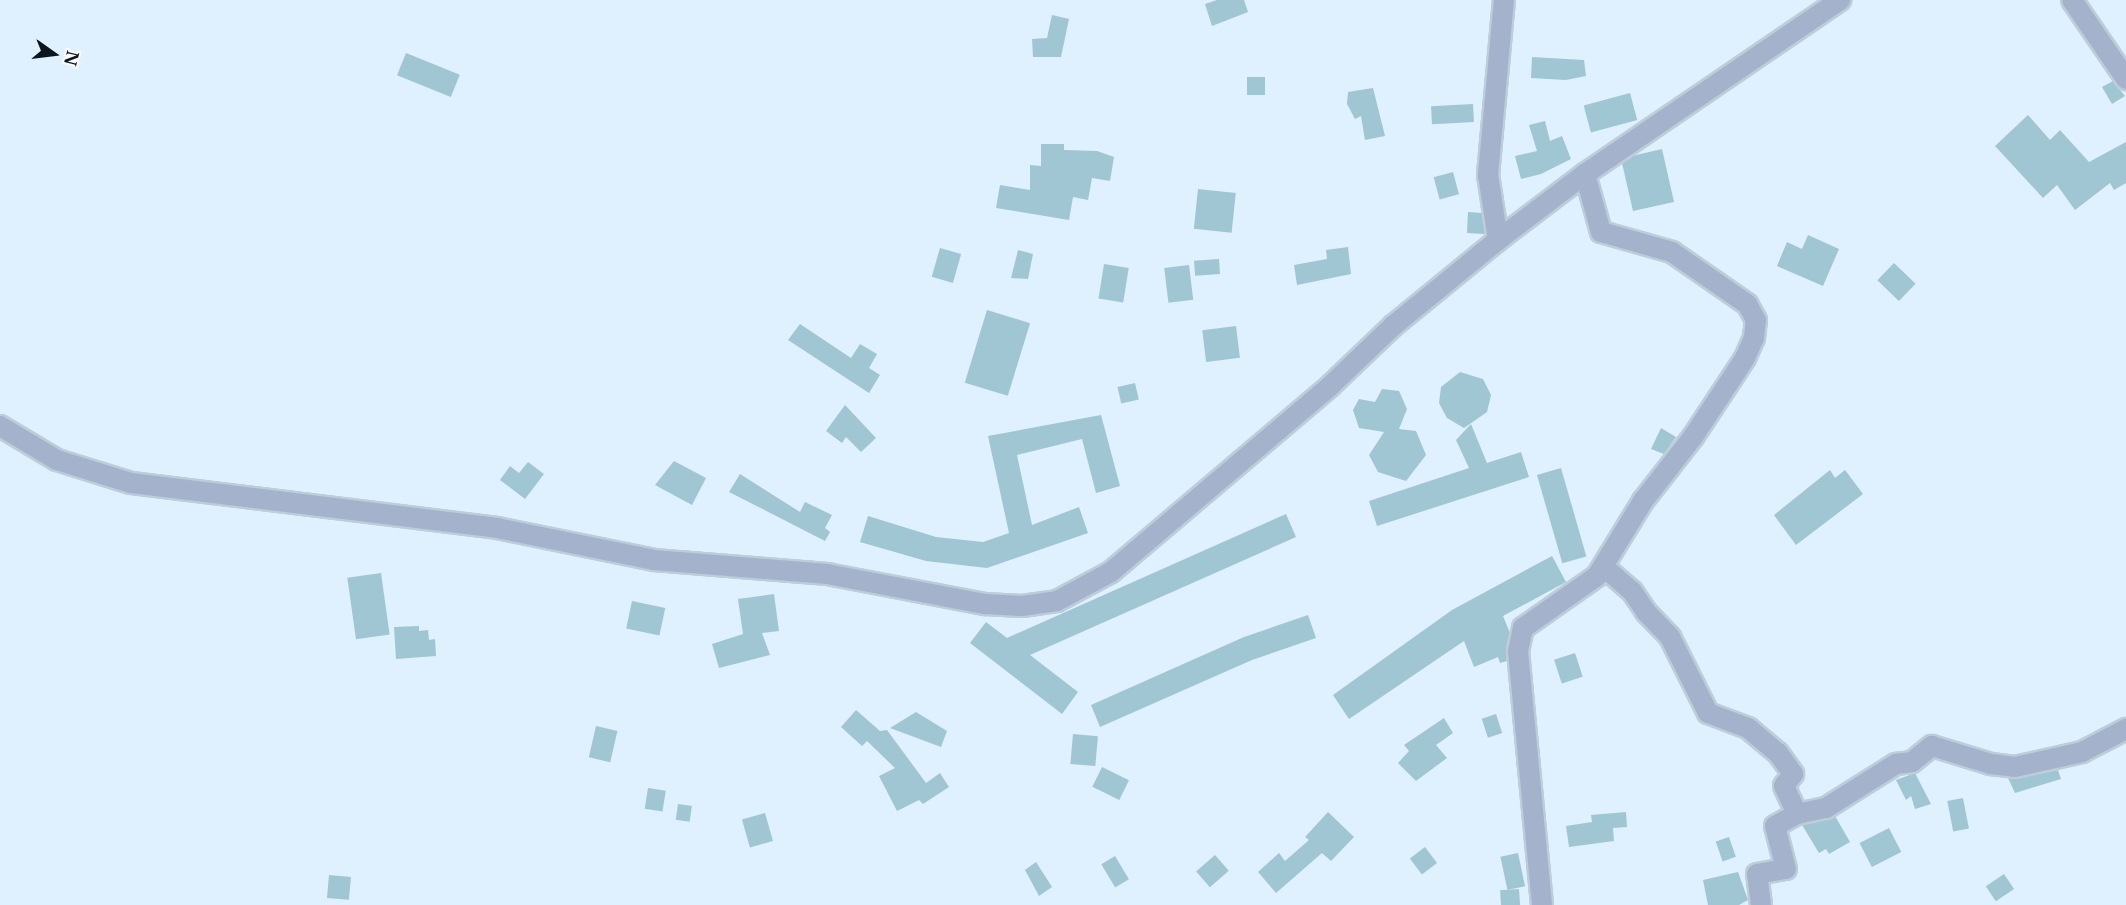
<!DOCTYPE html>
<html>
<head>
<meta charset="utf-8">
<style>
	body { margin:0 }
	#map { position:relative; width:2126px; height:905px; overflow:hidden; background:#dff0fe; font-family:"Libre Baskerville",serif }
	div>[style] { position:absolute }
	.building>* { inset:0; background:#a0c6d3; transform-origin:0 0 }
	.roads { filter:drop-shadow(2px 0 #bdcdda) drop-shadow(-2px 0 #bdcdda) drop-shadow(0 2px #bdcdda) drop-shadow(0 -2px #bdcdda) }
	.minor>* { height:20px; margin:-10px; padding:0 10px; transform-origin:10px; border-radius:10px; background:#a5b2cc }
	span { translate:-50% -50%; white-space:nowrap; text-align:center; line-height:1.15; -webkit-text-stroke:4.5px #fafafa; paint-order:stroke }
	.north { position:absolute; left:24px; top:24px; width:60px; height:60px; -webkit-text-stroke:4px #fafafa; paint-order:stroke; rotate:104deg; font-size:16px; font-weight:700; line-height:24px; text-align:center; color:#0c161e }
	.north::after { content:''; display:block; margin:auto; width:21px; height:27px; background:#0c161e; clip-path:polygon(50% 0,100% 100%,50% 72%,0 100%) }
</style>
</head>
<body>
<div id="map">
	<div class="building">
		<i style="clip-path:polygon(1217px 0,1244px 0,1248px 12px,1212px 26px,1205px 4px)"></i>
		<i style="clip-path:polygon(1052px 15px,1069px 19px,1061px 57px,1033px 57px,1032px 39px,1047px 38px)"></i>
		<i style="left:406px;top:53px;width:58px;height:24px;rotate:22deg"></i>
		<i style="clip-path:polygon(1532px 57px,1584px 60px,1586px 76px,1566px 80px,1531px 78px)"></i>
		<i style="left:1247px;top:77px;width:18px;height:18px"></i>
		<i style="clip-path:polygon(2113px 81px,2125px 96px,2112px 104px,2102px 87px)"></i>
		<i style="clip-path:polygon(1373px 88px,1385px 136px,1365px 140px,1361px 116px,1355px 119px,1347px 104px,1348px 92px)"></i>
		<i style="left:1630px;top:93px;width:28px;height:48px;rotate:75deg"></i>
		<i style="left:1473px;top:104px;width:18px;height:42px;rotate:87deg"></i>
		<i style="clip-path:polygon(2028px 115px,2050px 140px,2060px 130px,2089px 162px,2126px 142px,2126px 183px,2114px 190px,2110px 183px,2075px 210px,2057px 185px,2043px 198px,1995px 146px)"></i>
		<i style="clip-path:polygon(1545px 121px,1550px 141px,1562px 136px,1571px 159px,1541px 174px,1521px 179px,1515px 156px,1537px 151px,1529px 125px)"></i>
		<i style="clip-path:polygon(1041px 144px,1064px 144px,1064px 150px,1097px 151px,1114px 157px,1110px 181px,1092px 178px,1088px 200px,1073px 197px,1069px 220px,996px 208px,1000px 185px,1030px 190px,1030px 165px,1041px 166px)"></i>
		<i style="clip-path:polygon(1662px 149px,1674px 202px,1633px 211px,1622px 163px,1632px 156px)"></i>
		<i style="left:1453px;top:172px;width:23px;height:20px;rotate:75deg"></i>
		<i style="left:1198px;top:189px;width:38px;height:40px;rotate:6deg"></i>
		<i style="clip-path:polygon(1468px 212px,1482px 213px,1485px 234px,1467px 233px)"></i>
		<i style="clip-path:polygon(1808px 235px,1839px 249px,1823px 286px,1777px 266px,1787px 242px,1802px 249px)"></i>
		<i style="clip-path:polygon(1348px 247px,1351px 274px,1297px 285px,1294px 265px,1327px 259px,1326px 250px)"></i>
		<i style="left:940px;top:248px;width:22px;height:30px;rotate:16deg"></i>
		<i style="clip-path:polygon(1018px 250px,1033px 254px,1028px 279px,1011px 278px)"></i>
		<i style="left:1219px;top:259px;width:15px;height:25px;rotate:86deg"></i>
		<i style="left:1894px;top:263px;width:30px;height:24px;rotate:44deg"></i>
		<i style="left:1104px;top:264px;width:25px;height:35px;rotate:9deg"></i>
		<i style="left:1189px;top:265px;width:35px;height:25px;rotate:83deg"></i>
		<i style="left:987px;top:310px;width:45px;height:76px;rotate:17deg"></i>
		<i style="clip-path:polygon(800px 324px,851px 358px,860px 344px,877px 354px,869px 368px,880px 375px,869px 393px,788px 340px)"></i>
		<i style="left:1236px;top:326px;width:32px;height:34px;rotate:83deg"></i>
		<i style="clip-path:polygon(1460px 372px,1483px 379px,1491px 395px,1487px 412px,1464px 428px,1447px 418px,1439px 403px,1441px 387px)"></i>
		<i style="left:1135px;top:383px;width:17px;height:18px;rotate:77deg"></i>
		<i style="clip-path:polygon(1382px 389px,1399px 391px,1407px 409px,1399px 429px,1416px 431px,1426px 455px,1406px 481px,1378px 472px,1369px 455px,1384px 432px,1359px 428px,1353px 410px,1359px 399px,1375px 402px)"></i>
		<i style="clip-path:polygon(845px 405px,876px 438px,861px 452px,846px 437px,842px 443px,826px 431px)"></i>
		<i style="clip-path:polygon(1101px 415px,1120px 486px,1096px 493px,1082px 439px,1017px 455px,1032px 525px,1079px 507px,1088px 533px,987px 568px,926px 561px,860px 542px,868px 516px,936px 537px,983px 542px,1009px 533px,988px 436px)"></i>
		<i style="clip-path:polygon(1471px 424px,1487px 463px,1521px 452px,1529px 477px,1377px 526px,1369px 501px,1469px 468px,1456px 440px)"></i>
		<i style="clip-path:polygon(1661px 428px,1676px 437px,1664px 454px,1651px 449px)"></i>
		<i style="clip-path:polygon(674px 461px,706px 478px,692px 505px,655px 485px)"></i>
		<i style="clip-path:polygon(528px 462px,544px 474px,525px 499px,500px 480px,510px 466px,519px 473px)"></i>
		<i style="left:1561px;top:468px;width:92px;height:25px;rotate:74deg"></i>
		<i style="clip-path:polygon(1830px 470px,1835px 478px,1845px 470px,1863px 494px,1796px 545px,1774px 515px)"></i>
		<i style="clip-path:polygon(740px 474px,800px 512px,805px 502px,832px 515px,825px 528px,830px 532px,825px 541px,729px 492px)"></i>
		<i style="clip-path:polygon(1286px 514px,1296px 537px,1030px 655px,1078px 692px,1062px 714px,970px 643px,986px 622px,1007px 638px)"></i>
		<i style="clip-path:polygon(1552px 556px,1566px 582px,1503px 616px,1510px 633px,1507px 661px,1500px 663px,1498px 657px,1474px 667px,1464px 641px,1349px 719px,1333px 695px,1452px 610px)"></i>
		<i style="left:381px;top:573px;width:62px;height:34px;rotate:82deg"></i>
		<i style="clip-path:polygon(774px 594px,779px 631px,762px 633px,770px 655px,719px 668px,712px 644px,743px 634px,738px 599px)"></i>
		<i style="left:632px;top:601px;width:34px;height:28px;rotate:12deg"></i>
		<i style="clip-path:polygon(1308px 615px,1316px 638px,1252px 660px,1100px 727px,1091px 705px,1244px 637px)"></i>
		<i style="clip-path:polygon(419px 626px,419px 631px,428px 630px,429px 640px,435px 639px,436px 656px,396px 659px,394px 627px)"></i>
		<i style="left:1575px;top:653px;width:25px;height:22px;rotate:72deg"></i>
		<i style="clip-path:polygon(856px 710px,880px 731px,887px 730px,926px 783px,940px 773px,949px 787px,923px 804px,919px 800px,897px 811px,879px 776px,895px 768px,867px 741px,862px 746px,841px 727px)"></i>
		<i style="clip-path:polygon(916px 712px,947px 731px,941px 747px,890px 728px)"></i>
		<i style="left:1496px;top:714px;width:20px;height:15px;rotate:72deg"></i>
		<i style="clip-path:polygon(1444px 718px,1453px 733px,1436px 745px,1447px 758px,1416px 781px,1398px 763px,1409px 751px,1404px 745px)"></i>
		<i style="left:596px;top:726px;width:22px;height:32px;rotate:13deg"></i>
		<i style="left:1073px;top:734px;width:25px;height:30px;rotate:5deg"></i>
		<i style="left:1102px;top:767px;width:30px;height:22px;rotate:26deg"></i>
		<i style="clip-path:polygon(2058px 770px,2061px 779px,2015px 793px,2008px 778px)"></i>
		<i style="clip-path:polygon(1915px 773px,1931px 804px,1915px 809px,1911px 796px,1906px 800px,1896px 780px)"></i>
		<i style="left:648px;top:788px;width:18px;height:21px;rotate:9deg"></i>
		<i style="left:1963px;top:798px;width:31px;height:16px;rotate:79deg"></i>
		<i style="left:678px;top:804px;width:14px;height:16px;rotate:8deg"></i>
		<i style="clip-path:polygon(1328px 812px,1354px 837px,1331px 861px,1322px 853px,1276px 893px,1258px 872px,1279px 853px,1285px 861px,1309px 840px,1305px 837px)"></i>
		<i style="clip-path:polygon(1626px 812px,1627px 827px,1613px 828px,1614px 841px,1569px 847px,1566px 826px,1592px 822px,1591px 815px)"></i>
		<i style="left:765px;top:813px;width:29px;height:24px;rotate:74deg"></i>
		<i style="clip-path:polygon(1835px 816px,1850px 842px,1829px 854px,1826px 849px,1819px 853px,1802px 825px)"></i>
		<i style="left:1889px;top:828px;width:27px;height:33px;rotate:63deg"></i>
		<i style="left:1729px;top:837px;width:21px;height:14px;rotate:71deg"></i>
		<i style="left:1425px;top:847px;width:20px;height:19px;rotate:53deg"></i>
		<i style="left:1518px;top:853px;width:34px;height:18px;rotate:78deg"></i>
		<i style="left:1215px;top:855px;width:21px;height:25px;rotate:49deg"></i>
		<i style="left:1115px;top:856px;width:27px;height:16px;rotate:59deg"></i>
		<i style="clip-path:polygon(1036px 862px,1052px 887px,1039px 896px,1025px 870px)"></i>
		<i style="clip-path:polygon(1738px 872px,1748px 900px,1739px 905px,1708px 905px,1703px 880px)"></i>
		<i style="left:2004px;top:874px;width:18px;height:22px;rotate:56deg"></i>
		<i style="left:329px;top:875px;width:22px;height:23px;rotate:5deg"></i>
		<i style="left:1519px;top:889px;width:16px;height:19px;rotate:86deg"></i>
	</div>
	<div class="roads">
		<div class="minor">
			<i style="left:2072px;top:0;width:96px;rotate:55.6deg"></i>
			<i style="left:1498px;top:240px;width:66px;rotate:-98.7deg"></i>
			<i style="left:1488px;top:175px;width:176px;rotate:-84.8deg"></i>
			<i style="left:0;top:426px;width:66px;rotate:30.8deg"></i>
			<i style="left:57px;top:460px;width:77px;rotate:17.3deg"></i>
			<i style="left:131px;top:483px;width:369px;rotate:7deg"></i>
			<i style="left:497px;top:528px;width:160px;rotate:11.5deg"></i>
			<i style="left:654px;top:560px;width:174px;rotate:4.6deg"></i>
			<i style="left:827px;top:574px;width:161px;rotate:10.8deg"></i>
			<i style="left:985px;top:604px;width:37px;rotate:3deg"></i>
			<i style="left:1022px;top:606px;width:35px;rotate:-8deg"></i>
			<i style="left:1057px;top:601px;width:61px;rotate:-28.2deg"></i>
			<i style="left:1111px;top:572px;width:287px;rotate:-40.3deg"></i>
			<i style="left:1330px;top:386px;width:87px;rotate:-43.6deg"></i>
			<i style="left:1393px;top:326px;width:136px;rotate:-39.3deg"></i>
			<i style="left:1498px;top:240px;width:109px;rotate:-37.2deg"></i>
			<i style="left:1585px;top:174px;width:309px;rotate:-34.3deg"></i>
			<i style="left:1604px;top:567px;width:37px;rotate:41deg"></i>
			<i style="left:1632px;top:591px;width:25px;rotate:56deg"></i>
			<i style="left:1646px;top:612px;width:35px;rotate:46deg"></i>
			<i style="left:1670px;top:637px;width:85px;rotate:63.4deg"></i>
			<i style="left:1708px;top:713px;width:43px;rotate:20.6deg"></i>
			<i style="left:1748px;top:728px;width:39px;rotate:40deg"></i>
			<i style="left:1778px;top:753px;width:26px;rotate:54deg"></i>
			<i style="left:1793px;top:774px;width:15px;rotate:127deg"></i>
			<i style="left:1784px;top:786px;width:31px;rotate:65deg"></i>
			<i style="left:1797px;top:814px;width:30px;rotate:-12deg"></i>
			<i style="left:1826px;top:808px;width:83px;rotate:-32.2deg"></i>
			<i style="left:1896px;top:764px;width:16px;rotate:-7deg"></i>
			<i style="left:1912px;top:762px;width:26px;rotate:-39deg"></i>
			<i style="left:1932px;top:746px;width:62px;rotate:17deg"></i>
			<i style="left:1991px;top:764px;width:24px;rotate:7deg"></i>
			<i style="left:2015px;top:767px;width:69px;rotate:-12.6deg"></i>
			<i style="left:2082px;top:752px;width:50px;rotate:-27.6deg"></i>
			<i style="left:1542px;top:905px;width:255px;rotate:-95.4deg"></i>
			<i style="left:1518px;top:651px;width:24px;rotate:-78deg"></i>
			<i style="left:1523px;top:628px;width:90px;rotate:-35.1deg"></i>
			<i style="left:1597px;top:576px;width:88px;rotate:-58.5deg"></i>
			<i style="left:1643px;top:501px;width:81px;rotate:-52deg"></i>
			<i style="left:1693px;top:437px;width:95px;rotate:-56.6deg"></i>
			<i style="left:1745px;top:358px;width:22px;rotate:-66deg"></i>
			<i style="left:1754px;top:338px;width:18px;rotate:-84deg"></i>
			<i style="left:1756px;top:320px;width:18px;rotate:-119deg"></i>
			<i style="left:1747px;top:304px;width:91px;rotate:-145.3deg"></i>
			<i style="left:1672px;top:252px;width:74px;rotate:-164.3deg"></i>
			<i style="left:1601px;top:232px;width:60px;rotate:-105.4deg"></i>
			<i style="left:1761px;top:905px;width:31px;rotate:-97deg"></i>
			<i style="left:1757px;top:874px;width:29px;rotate:-10deg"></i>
			<i style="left:1786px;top:869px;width:44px;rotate:-104.3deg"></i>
			<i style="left:1775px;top:826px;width:25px;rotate:-29deg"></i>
		</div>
	</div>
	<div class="north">N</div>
</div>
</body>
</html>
